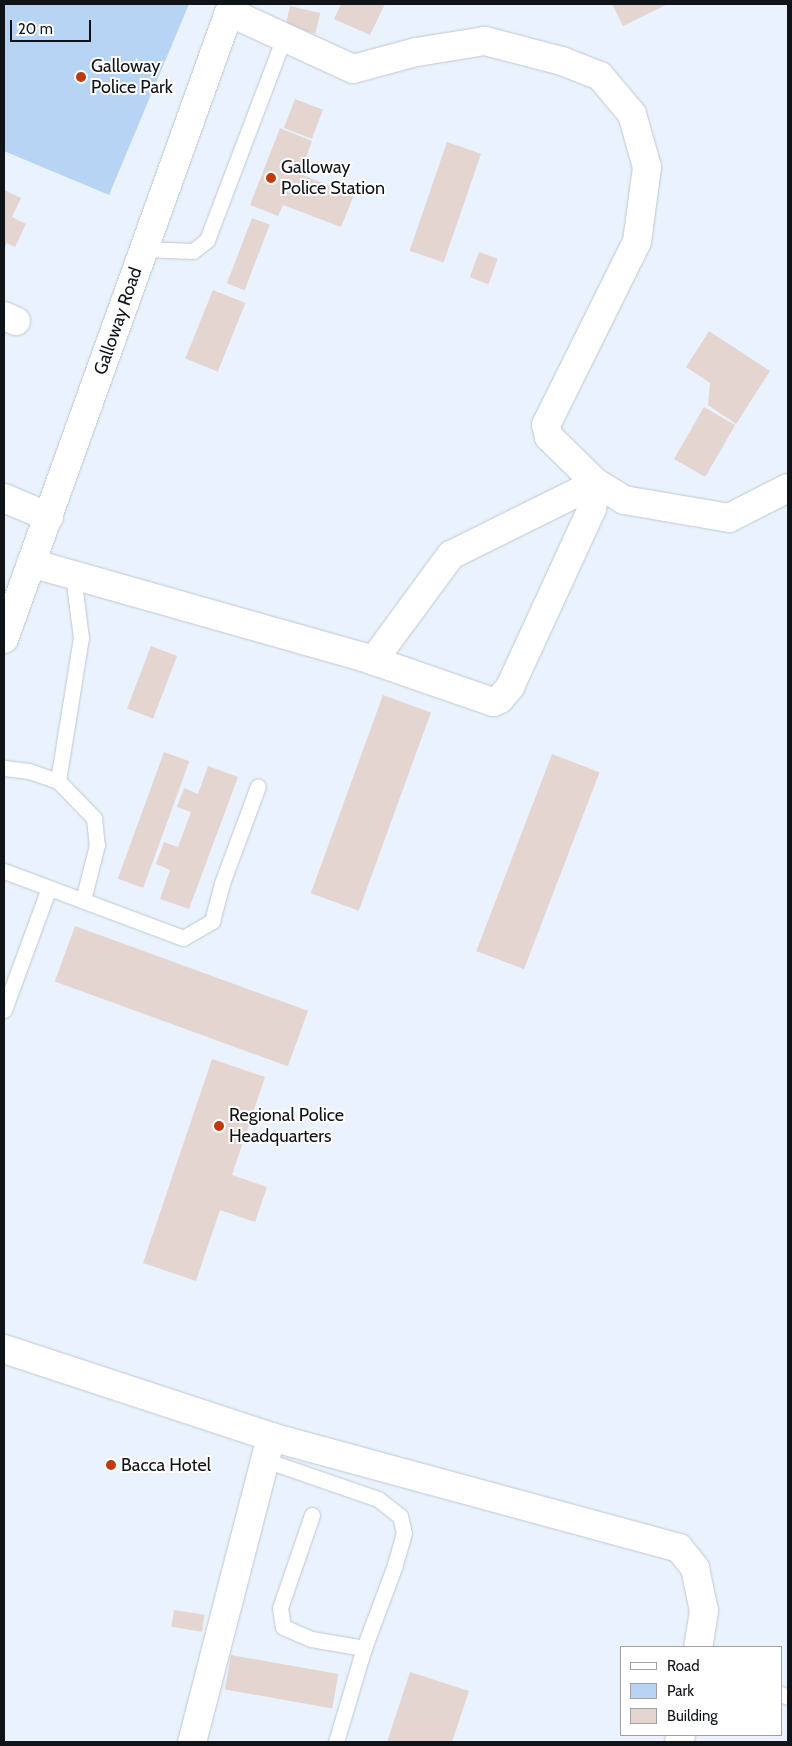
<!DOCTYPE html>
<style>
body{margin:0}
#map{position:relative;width:792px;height:1746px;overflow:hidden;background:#eaf3fd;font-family:Cabin,sans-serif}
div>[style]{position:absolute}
.green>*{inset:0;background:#b7d4f5}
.building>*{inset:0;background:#e4d5d1;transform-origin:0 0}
.roads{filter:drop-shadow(0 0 1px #bfc7d1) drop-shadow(0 0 1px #bfc7d1)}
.service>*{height:15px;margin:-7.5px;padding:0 7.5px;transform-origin:7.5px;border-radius:7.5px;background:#fff}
.minor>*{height:28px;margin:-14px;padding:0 14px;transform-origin:14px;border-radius:14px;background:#fff}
.dots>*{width:14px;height:14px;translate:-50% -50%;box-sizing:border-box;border:2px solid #fff;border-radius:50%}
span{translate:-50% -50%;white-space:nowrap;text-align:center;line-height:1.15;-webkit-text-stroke:4px #fff;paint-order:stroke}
.poi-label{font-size:18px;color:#101317}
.left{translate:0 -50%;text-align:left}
.street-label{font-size:18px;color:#101317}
.frame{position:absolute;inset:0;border:5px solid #101317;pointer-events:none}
.legend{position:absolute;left:620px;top:1646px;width:162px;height:90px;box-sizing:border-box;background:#fff;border:1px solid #9fa1a2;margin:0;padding:6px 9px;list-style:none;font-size:15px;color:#101317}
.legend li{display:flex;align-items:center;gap:10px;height:25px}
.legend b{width:25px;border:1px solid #9fa1a2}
.scale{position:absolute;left:10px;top:20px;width:81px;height:22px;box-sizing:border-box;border:2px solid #101317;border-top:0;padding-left:6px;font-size:15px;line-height:18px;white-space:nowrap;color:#101317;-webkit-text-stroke:4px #fff;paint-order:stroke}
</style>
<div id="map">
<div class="green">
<i style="clip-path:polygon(4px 4px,189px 4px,109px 195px,4px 151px)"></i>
</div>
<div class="building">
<i style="clip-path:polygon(341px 4px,385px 4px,370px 35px,334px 19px)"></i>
<i style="clip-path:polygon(612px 4px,668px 4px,623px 26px)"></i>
<i style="left:290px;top:6px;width:31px;height:21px;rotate:13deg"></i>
<i style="left:295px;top:99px;width:30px;height:31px;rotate:21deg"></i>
<i style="clip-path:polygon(280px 128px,312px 141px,300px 174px,354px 195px,341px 227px,283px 205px,278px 216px,250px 205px)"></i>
<i style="left:447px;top:142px;width:36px;height:115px;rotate:19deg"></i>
<i style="clip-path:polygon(4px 190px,21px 198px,12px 217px,26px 224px,15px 247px,7px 243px,4px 249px)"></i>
<i style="left:252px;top:218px;width:19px;height:70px;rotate:21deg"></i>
<i style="left:479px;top:252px;width:20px;height:27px;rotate:20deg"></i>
<i style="left:213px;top:290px;width:35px;height:74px;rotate:22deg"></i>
<i style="clip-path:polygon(709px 331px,770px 371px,736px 424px,708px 405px,710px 383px,686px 367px)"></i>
<i style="left:704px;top:407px;width:36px;height:60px;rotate:30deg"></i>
<i style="left:151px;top:646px;width:28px;height:67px;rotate:21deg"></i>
<i style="left:383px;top:695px;width:51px;height:211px;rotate:20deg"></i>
<i style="left:164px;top:752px;width:27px;height:135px;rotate:20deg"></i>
<i style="left:552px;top:754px;width:51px;height:211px;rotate:21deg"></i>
<i style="clip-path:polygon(208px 766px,238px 777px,189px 909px,160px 899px,170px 870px,156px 864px,164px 842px,178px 847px,191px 812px,177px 807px,184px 788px,198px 794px)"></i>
<i style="left:75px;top:926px;width:248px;height:59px;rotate:20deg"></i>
<i style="clip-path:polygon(212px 1059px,265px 1077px,232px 1175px,267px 1187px,255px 1222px,220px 1210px,196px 1281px,143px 1263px)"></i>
<i style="left:174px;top:1610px;width:31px;height:17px;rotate:9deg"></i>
<i style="left:231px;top:1655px;width:109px;height:35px;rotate:10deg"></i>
<i style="clip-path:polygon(410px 1672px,469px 1691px,452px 1742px,387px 1742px)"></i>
</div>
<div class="roads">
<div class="service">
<i style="left:143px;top:249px;width:50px;rotate:2.3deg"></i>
<i style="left:193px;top:251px;width:18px;rotate:-38deg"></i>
<i style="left:207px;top:240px;width:217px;rotate:-69.2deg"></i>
<i style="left:4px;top:768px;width:25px;rotate:7deg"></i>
<i style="left:29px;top:771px;width:31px;rotate:19deg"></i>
<i style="left:58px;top:781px;width:145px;rotate:-80.9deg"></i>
<i style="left:81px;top:638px;width:64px;rotate:-97.2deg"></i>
<i style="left:58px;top:781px;width:52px;rotate:45.8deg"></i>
<i style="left:94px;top:818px;width:27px;rotate:84deg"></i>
<i style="left:97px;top:845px;width:57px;rotate:104.3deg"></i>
<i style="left:4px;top:871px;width:191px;rotate:20.5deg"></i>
<i style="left:183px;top:938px;width:34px;rotate:-30deg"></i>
<i style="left:212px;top:921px;width:39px;rotate:-75deg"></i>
<i style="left:222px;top:883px;width:103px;rotate:-69.6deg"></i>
<i style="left:4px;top:1010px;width:130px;rotate:-69.8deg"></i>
<i style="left:265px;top:1460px;width:120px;rotate:19deg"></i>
<i style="left:378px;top:1499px;width:28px;rotate:38deg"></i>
<i style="left:400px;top:1516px;width:17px;rotate:77deg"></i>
<i style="left:404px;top:1533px;width:33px;rotate:106deg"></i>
<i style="left:395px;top:1565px;width:89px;rotate:110.5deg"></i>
<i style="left:364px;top:1648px;width:98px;rotate:106.6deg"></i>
<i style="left:312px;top:1515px;width:98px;rotate:109deg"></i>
<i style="left:280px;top:1608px;width:19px;rotate:81deg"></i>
<i style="left:283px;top:1627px;width:30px;rotate:23deg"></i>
<i style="left:311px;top:1639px;width:54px;rotate:9.6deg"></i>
<i style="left:781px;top:1694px;width:8px;rotate:23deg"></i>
</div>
<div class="minor">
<i style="left:4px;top:316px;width:13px;rotate:23deg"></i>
<i style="left:4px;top:498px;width:49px;rotate:22.9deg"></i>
<i style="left:31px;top:563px;width:342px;rotate:15.8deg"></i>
<i style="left:360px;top:656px;width:141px;rotate:19.1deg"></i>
<i style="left:493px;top:702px;width:8px;rotate:-23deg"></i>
<i style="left:500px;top:699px;width:16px;rotate:-50deg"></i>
<i style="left:510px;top:687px;width:196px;rotate:-65.3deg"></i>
<i style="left:592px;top:509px;width:26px;rotate:-81deg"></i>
<i style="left:596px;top:483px;width:66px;rotate:-135.6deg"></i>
<i style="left:549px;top:437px;width:12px;rotate:-104deg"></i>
<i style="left:546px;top:425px;width:204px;rotate:-63.6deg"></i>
<i style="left:637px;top:242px;width:76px;rotate:-82.4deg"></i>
<i style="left:647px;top:167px;width:55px;rotate:-105.8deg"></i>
<i style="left:632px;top:114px;width:50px;rotate:-130.1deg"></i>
<i style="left:600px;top:76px;width:41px;rotate:-158.5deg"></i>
<i style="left:562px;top:61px;width:80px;rotate:-165.4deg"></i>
<i style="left:485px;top:41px;width:70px;rotate:170.9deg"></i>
<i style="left:416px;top:52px;width:65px;rotate:164.9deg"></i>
<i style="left:353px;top:69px;width:136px;rotate:-155.3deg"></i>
<i style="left:4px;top:639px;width:675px;rotate:-70.25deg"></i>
<i style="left:373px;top:661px;width:132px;rotate:-53.7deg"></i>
<i style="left:451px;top:555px;width:162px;rotate:-26.4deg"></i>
<i style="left:596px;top:483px;width:33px;rotate:31deg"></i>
<i style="left:624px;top:500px;width:107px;rotate:9.7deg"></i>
<i style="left:729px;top:518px;width:66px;rotate:-27deg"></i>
<i style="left:4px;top:1349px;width:281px;rotate:18.2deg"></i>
<i style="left:271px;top:1437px;width:315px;rotate:104.5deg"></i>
<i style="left:271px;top:1437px;width:423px;rotate:15.2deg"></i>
<i style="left:679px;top:1548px;width:26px;rotate:51deg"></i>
<i style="left:695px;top:1568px;width:44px;rotate:78.2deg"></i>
<i style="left:704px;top:1611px;width:36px;rotate:99deg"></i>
<i style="left:679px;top:1742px;width:7px;rotate:-74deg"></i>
</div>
</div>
<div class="dots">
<i style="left:81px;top:77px;background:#c23a0c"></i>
<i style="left:271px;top:178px;background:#c23a0c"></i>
<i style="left:219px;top:1126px;background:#c23a0c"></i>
<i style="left:111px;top:1465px;background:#c23a0c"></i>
</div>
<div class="poi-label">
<span class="left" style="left:91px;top:77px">Galloway<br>Police Park</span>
<span class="left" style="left:281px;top:178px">Galloway<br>Police Station</span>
<span class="left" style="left:229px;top:1126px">Regional Police<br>Headquarters</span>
<span class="left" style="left:121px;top:1465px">Bacca Hotel</span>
</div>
<div class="street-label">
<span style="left:118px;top:321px;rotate:-71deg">Galloway Road</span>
</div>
<div class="frame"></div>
<ul class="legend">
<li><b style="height:6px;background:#fff"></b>Road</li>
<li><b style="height:14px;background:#b7d4f5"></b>Park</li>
<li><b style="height:14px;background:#e4d5d1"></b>Building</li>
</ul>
<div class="scale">20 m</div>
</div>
